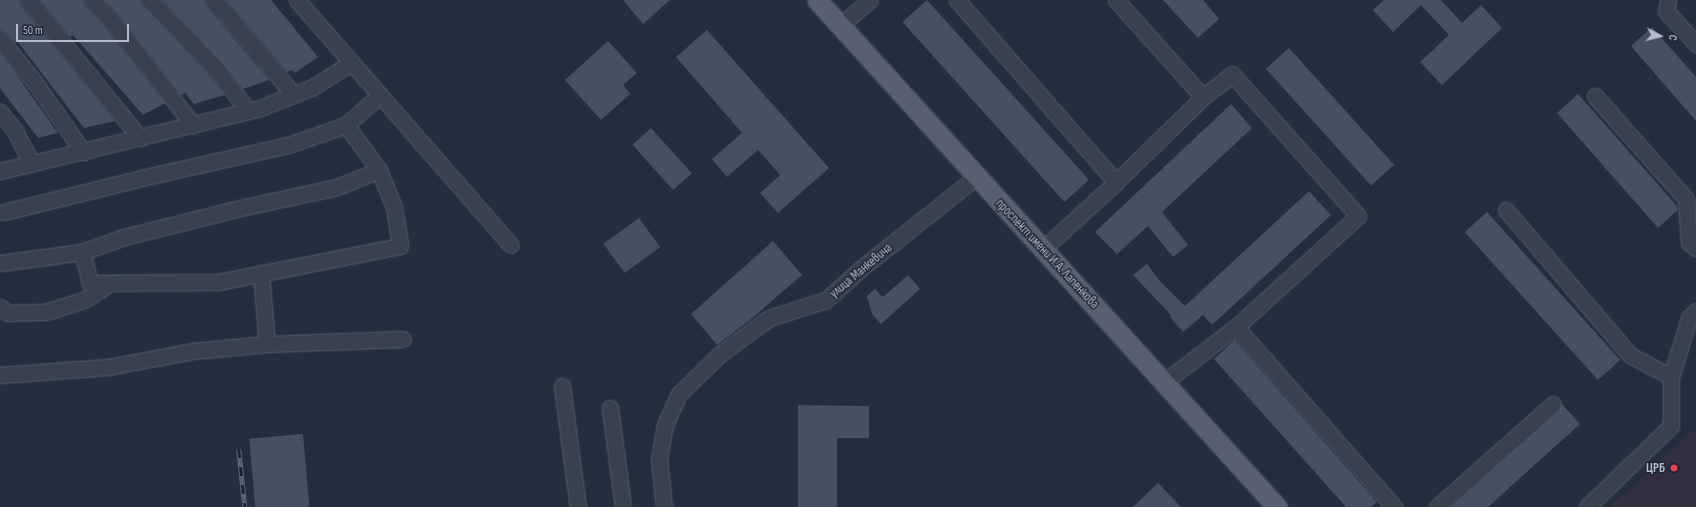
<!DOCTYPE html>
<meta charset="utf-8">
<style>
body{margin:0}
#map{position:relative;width:1696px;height:507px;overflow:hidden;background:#242f3e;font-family:"Sofia Sans Condensed",sans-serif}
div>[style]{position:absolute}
.medical>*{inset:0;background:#32303f}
.building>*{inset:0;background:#455162;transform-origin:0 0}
.roads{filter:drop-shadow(0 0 1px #565f6c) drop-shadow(0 0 1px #565f6c)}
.minor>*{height:15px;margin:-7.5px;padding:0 7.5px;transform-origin:7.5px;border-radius:7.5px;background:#38414e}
.major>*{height:19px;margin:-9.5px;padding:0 9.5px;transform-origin:9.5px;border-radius:9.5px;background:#56606e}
.rail>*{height:4.5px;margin-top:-2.25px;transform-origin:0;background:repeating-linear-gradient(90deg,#1d2633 0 9px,#5a6575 0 18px);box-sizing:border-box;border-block:1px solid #5a6575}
.dots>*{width:11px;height:11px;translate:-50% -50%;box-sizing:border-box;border:2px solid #1d2633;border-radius:50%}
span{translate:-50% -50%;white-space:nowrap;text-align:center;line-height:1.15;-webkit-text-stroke:3px #1d2633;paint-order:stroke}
.street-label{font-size:13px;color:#b4bcc9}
.poi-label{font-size:13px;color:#b4bcc9;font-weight:700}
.right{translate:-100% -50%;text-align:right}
.north{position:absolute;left:1640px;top:16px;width:40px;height:40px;-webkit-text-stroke:3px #1d2633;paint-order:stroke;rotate:97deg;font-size:11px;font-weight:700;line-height:16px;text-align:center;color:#b4bcc9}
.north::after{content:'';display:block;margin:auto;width:14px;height:18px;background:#b4bcc9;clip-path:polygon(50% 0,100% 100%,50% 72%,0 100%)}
.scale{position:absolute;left:16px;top:24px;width:113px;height:18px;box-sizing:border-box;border:2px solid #b4bcc9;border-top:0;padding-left:5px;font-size:12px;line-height:14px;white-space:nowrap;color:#b4bcc9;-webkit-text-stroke:3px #1d2633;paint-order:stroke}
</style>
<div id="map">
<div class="medical">
<i style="clip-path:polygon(1696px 428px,1696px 507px,1610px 507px)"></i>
</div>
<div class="building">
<i style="clip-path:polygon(0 0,19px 0,21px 6px,115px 121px,84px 128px,17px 41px,15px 43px,7px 33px,0 30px)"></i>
<i style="clip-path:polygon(40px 0,83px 0,85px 6px,103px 25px,165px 103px,143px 115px,73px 35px,70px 37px)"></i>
<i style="clip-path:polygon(104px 0,140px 0,143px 6px,208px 73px,225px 95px,194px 104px,185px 93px,181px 95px,117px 13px)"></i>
<i style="clip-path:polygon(162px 0,205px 0,207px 6px,269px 80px,243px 89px,221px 61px)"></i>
<i style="clip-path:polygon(226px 0,271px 0,318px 57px,295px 73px,292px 70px,287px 72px)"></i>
<i style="clip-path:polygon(623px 0,670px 0,643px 24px)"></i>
<i style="left:927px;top:0;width:242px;height:33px;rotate:48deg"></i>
<i style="clip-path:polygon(1163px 0,1203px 0,1219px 19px,1198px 38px)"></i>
<i style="clip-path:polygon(1384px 0,1441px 0,1462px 23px,1481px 5px,1502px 28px,1442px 85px,1420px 62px,1449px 35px,1421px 5px,1393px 32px,1373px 10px)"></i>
<i style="clip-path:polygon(1652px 27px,1696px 77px,1696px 121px,1631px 46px)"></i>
<i style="clip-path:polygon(707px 30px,829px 168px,778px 213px,760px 193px,780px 175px,758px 150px,727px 177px,712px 159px,742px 133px,676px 57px)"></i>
<i style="clip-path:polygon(608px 41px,637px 73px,623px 85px,630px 94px,601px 120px,565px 80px)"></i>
<i style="left:1289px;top:48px;width:157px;height:31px;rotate:48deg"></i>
<i style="clip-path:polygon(0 53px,12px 68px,58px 133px,38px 138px,0 88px)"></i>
<i style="clip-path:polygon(1578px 94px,1677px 206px,1678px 210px,1658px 228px,1557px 113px)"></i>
<i style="clip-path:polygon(1231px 104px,1252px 128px,1162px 212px,1188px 245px,1173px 257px,1148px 226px,1117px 254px,1095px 232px)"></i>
<i style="left:651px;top:128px;width:61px;height:25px;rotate:48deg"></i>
<i style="clip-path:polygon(1309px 191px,1331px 215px,1212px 325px,1203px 315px,1183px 332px,1170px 317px,1171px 315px,1133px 275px,1147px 264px,1160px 281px,1185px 306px)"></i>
<i style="left:1487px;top:212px;width:199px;height:30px;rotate:48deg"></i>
<i style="left:639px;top:218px;width:36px;height:44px;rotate:54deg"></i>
<i style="clip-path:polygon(773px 241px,802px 275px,750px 320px,717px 345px,691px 314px)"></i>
<i style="clip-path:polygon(908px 275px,920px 289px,881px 324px,872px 314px,867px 296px,875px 289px,883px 297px)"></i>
<i style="clip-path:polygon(1235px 340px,1377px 502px,1371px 507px,1346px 507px,1214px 359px)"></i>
<i style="clip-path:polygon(1562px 404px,1580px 424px,1488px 507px,1451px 507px,1559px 411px)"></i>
<i style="clip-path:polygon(798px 405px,869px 406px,869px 438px,837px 438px,837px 507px,798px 507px)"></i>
<i style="left:303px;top:434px;width:73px;height:54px;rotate:85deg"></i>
<i style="clip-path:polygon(1158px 483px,1181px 507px,1133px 507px)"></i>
</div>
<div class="roads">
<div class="minor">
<i style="left:28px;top:0;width:178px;rotate:50.9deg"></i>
<i style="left:92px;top:0;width:26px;rotate:47deg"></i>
<i style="left:110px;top:19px;width:135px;rotate:51.9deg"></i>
<i style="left:149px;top:0;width:94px;rotate:45.4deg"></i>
<i style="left:215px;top:67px;width:55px;rotate:53.1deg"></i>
<i style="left:214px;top:0;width:124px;rotate:49.9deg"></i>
<i style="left:297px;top:0;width:325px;rotate:48.9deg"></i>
<i style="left:957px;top:0;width:242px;rotate:48.9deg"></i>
<i style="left:1116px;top:0;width:130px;rotate:48.1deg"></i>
<i style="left:1668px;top:0;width:11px;rotate:100deg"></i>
<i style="left:1666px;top:11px;width:45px;rotate:47.7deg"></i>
<i style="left:841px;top:25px;width:38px;rotate:-41deg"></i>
<i style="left:0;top:39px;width:58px;rotate:51.3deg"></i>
<i style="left:36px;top:84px;width:83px;rotate:55.3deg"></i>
<i style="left:1595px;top:96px;width:137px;rotate:48.5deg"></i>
<i style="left:1686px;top:199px;width:44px;rotate:86.1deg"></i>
<i style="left:1689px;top:243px;width:9px;rotate:36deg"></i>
<i style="left:0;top:112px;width:22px;rotate:51deg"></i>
<i style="left:14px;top:129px;width:39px;rotate:63deg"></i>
<i style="left:346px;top:125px;width:56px;rotate:53.7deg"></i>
<i style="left:379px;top:170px;width:40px;rotate:68deg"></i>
<i style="left:394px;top:207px;width:39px;rotate:81deg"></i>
<i style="left:400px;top:246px;width:186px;rotate:168.8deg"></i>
<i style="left:218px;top:282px;width:128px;rotate:179.6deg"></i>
<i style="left:90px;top:283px;width:32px;rotate:-104deg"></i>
<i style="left:82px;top:252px;width:45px;rotate:-19.7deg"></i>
<i style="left:124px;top:237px;width:120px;rotate:-14deg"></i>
<i style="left:240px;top:208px;width:99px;rotate:-12.2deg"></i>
<i style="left:337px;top:187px;width:45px;rotate:-22deg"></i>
<i style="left:0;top:171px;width:268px;rotate:-13.6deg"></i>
<i style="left:260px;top:108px;width:57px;rotate:-21.6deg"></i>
<i style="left:313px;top:87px;width:45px;rotate:-32.3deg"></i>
<i style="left:1506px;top:210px;width:191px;rotate:49.5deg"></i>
<i style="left:1630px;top:355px;width:47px;rotate:28.2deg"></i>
<i style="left:4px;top:212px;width:160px;rotate:-13.8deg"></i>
<i style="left:159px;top:174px;width:132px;rotate:-12.7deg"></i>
<i style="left:288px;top:145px;width:61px;rotate:-19deg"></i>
<i style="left:346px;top:125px;width:45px;rotate:-41.4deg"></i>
<i style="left:1043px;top:249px;width:99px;rotate:-42.5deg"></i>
<i style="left:1116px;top:182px;width:122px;rotate:-44.3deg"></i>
<i style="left:1203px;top:97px;width:37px;rotate:-38deg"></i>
<i style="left:1232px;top:74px;width:190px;rotate:48.4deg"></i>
<i style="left:1358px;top:216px;width:165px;rotate:137.7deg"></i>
<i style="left:1236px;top:327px;width:91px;rotate:142.6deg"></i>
<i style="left:0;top:263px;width:83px;rotate:-7.6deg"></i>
<i style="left:0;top:307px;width:10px;rotate:37deg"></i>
<i style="left:8px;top:313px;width:38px;rotate:-2deg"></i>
<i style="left:46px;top:312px;width:42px;rotate:-18deg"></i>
<i style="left:86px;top:299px;width:29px;rotate:-34deg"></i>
<i style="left:1236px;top:327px;width:240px;rotate:48.7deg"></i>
<i style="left:267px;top:344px;width:136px;rotate:-2.1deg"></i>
<i style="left:0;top:375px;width:108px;rotate:-4.2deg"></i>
<i style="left:108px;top:367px;width:86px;rotate:-10.7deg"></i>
<i style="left:193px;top:351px;width:74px;rotate:-5.4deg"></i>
<i style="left:267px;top:344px;width:71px;rotate:-94.8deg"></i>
<i style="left:562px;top:386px;width:122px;rotate:82.5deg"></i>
<i style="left:610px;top:408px;width:100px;rotate:82.5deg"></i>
<i style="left:664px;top:507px;width:48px;rotate:-95.9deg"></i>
<i style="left:659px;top:459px;width:35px;rotate:-80deg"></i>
<i style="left:665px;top:425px;width:34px;rotate:-66deg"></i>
<i style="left:679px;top:394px;width:57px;rotate:-44.3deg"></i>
<i style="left:720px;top:354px;width:61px;rotate:-36.3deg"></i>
<i style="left:769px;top:318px;width:60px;rotate:-17.5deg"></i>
<i style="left:826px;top:300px;width:45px;rotate:-42.3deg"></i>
<i style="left:859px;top:270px;width:149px;rotate:-38.5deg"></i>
<i style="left:1437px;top:507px;width:155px;rotate:-41.6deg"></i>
<i style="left:1587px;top:507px;width:117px;rotate:-44deg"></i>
<i style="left:1671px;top:426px;width:49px;rotate:-90deg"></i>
<i style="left:1671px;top:377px;width:62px;rotate:-73deg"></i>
<i style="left:1689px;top:318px;width:10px;rotate:-45deg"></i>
</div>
<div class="major">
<i style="left:817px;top:0;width:685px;rotate:47.78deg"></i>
</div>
</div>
<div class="rail">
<i style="left:239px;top:449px;width:58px;rotate:84.1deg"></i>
</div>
<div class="dots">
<i style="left:1674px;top:468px;background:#e0444e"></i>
</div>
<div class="street-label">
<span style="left:1047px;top:254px;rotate:47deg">проспект имени И.А. Лапенкова</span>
<span style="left:861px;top:271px;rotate:-40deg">улица Манкевича</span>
</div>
<div class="poi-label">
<span class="right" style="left:1665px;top:468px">ЦРБ</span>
</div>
<div class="north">С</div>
<div class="scale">50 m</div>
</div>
